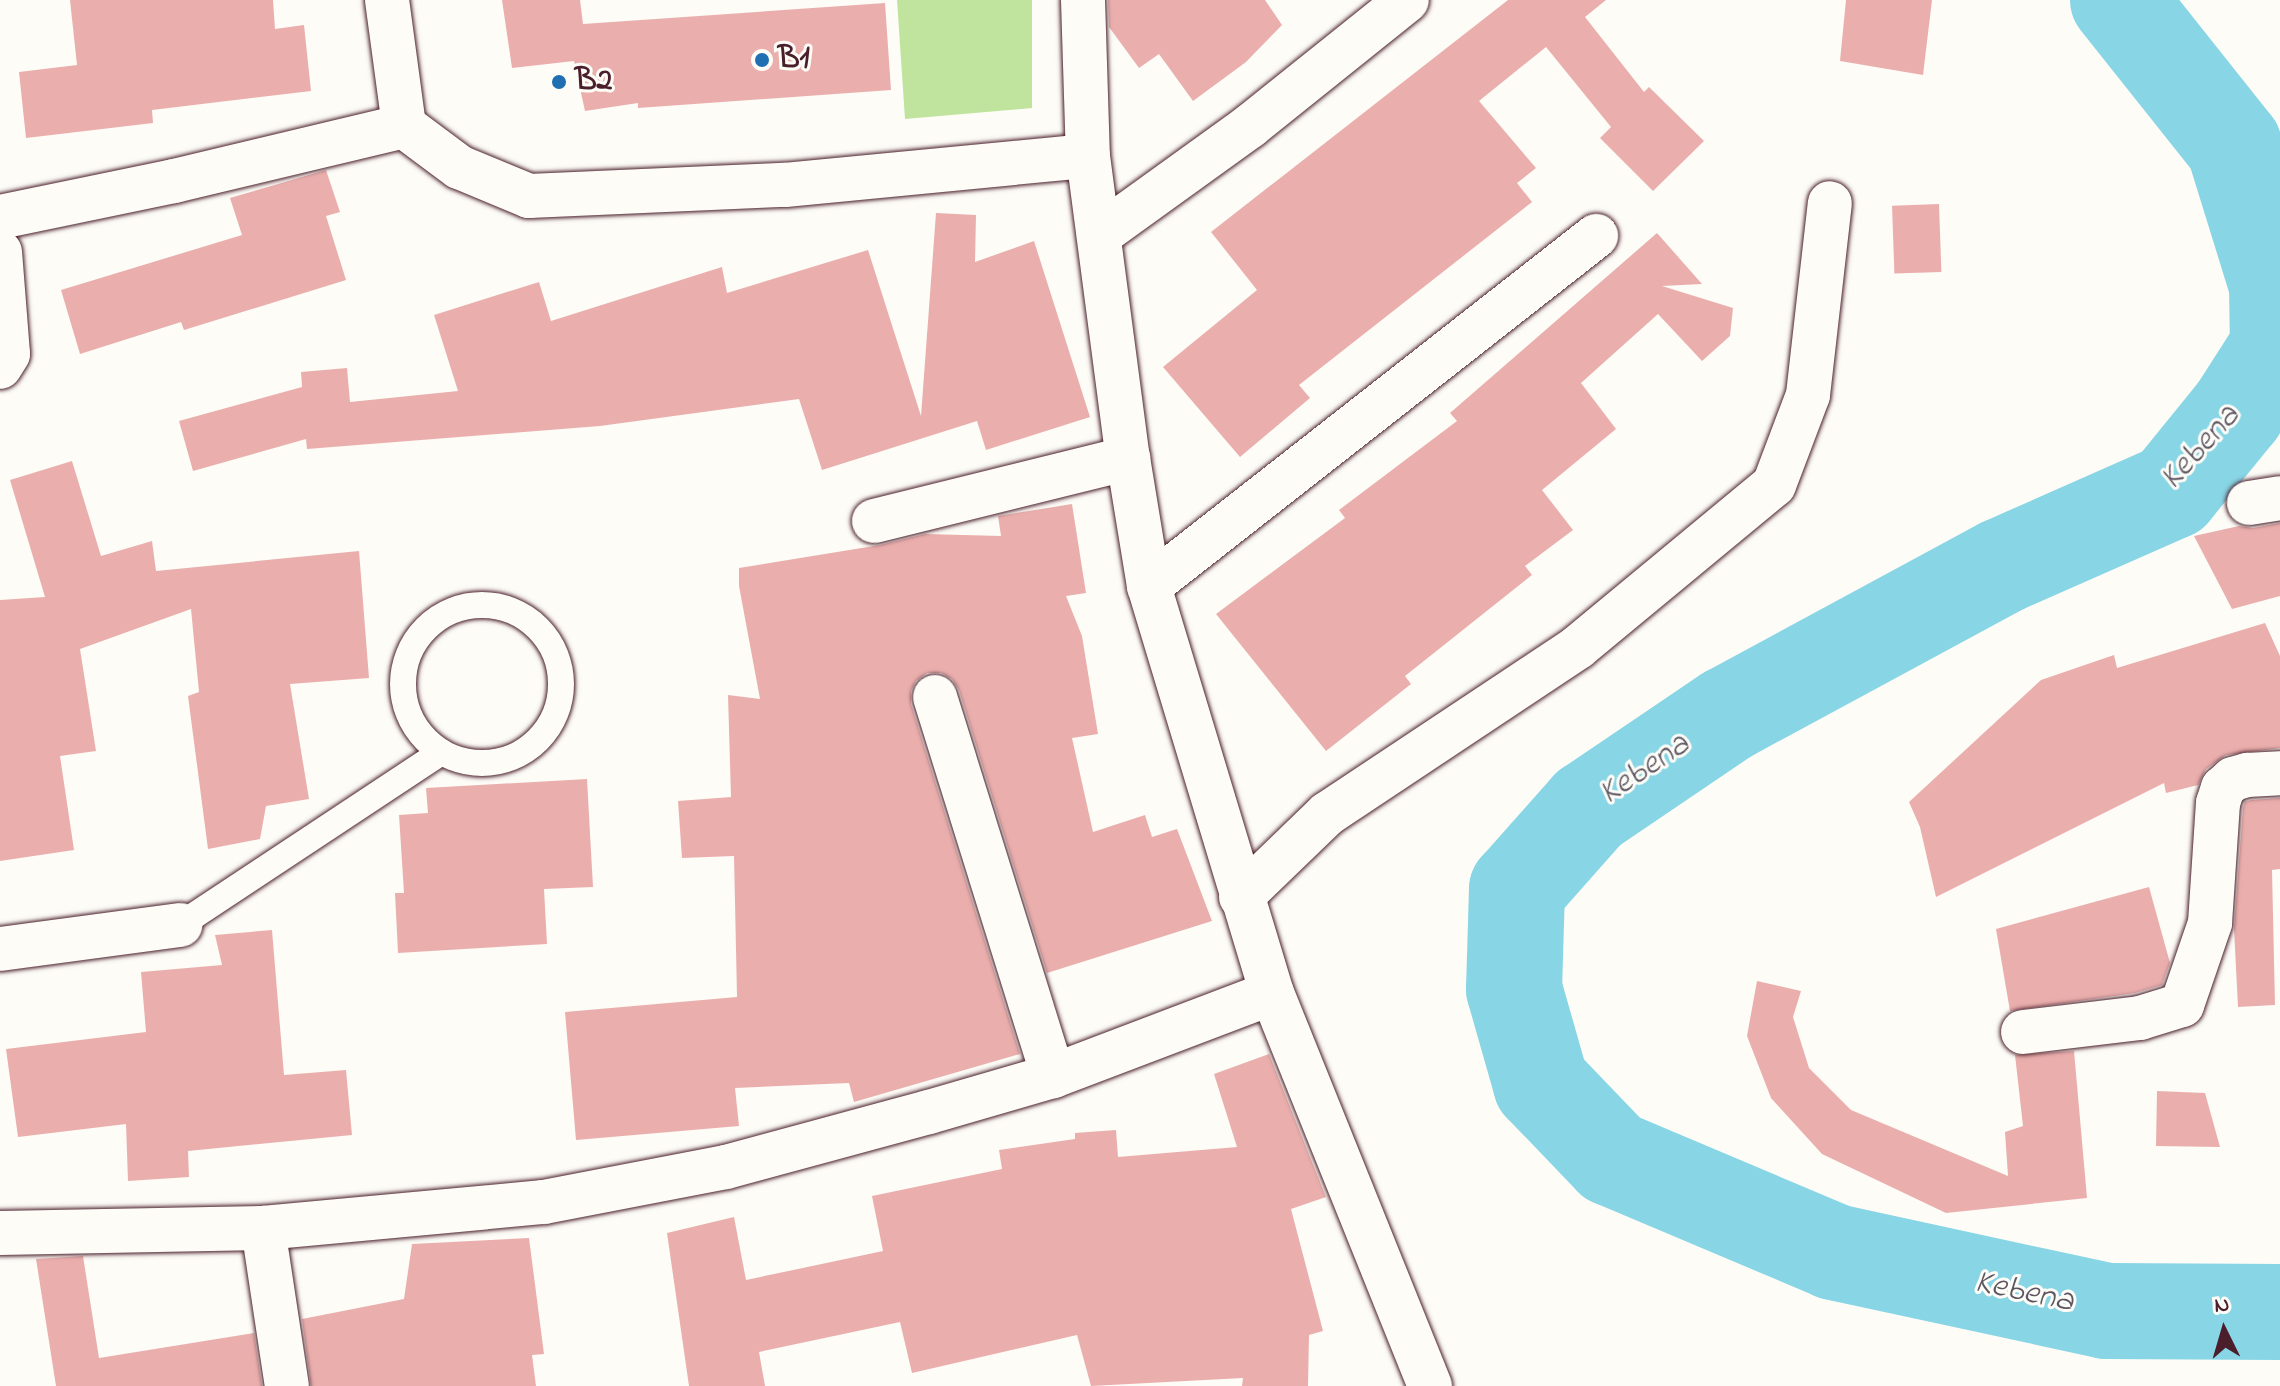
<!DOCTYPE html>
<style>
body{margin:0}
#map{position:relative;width:2280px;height:1386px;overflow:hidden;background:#fdfcf7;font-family:"Indie Flower",sans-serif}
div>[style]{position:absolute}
.green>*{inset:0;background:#c0e49e}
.river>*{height:96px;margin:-48px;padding:0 48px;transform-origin:48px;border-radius:48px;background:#87d5e5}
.building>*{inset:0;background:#eaafad;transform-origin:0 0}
.roads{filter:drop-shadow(0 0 2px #4a1f2b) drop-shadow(0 0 2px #4a1f2b)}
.service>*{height:26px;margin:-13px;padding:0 13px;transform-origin:13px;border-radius:13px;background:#fdfcf7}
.service>.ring{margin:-13px;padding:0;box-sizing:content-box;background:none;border:26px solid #fdfcf7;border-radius:50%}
.minor>*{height:44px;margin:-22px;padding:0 22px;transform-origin:22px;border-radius:22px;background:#fdfcf7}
.dots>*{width:22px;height:22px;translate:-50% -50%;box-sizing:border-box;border:4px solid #fdfcf7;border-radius:50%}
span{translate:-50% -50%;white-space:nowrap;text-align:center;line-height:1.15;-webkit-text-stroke:6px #fdfcf7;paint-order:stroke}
.poi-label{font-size:32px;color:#4a1f2b;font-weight:700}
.left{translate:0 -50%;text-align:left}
.water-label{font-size:34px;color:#5c5663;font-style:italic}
.north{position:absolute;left:2184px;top:1290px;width:80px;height:80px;-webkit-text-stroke:6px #fdfcf7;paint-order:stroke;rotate:355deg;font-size:22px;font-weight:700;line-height:32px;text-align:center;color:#4a1f2b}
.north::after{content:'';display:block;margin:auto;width:28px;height:36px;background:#4a1f2b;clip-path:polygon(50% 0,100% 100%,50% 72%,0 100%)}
</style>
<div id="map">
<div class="green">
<i style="clip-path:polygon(897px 0,1032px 0,1032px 108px,905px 119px)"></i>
</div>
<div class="river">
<i style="left:2118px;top:0;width:186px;rotate:51.5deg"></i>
<i style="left:2234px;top:146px;width:145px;rotate:72.8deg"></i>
<i style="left:2277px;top:285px;width:62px;rotate:89.1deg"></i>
<i style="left:2278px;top:347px;width:76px;rotate:122.6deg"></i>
<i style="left:2237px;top:411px;width:103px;rotate:129.1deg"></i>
<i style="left:2172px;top:491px;width:186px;rotate:156.2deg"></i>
<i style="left:2002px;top:566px;width:311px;rotate:151.6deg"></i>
<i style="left:1728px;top:714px;width:168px;rotate:145.9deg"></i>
<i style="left:1589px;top:808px;width:108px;rotate:131.6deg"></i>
<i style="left:1517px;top:889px;width:100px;rotate:91.7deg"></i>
<i style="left:1514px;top:989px;width:99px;rotate:74.1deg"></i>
<i style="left:1541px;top:1084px;width:103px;rotate:46.2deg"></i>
<i style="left:1612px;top:1158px;width:241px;rotate:22.9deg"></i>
<i style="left:1834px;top:1252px;width:278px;rotate:12.2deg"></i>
<i style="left:2106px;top:1311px;width:174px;rotate:0.3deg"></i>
</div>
<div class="building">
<i style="clip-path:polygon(70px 0,273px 0,275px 29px,304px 25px,311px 91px,152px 110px,153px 123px,26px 138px,19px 72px,77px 65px)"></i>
<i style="clip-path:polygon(502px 0,580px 0,583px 24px,885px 3px,891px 90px,638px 108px,638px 103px,585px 111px,574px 61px,512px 68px)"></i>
<i style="clip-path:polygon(1108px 0,1265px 0,1282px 25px,1246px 62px,1193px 101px,1159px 54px,1139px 68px,1109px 27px)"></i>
<i style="clip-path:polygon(1508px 0,1606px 0,1585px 17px,1644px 92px,1649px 87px,1704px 141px,1653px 191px,1600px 138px,1611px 127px,1546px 47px,1479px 101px,1536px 168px,1517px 183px,1532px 202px,1299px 385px,1310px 398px,1240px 457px,1163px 367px,1257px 290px,1211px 232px)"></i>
<i style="clip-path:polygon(1846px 0,1932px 0,1923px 75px,1840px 61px)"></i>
<i style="clip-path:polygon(326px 170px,340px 212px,326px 216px,346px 280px,184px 330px,181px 322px,80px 354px,61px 290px,242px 235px,230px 198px)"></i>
<i style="left:1939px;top:204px;width:68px;height:47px;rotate:88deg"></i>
<i style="clip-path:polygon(936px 213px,976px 215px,975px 262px,1034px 241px,1090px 417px,986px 450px,977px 421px,822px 470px,799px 399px,600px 426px,307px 449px,306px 439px,193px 471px,179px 421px,302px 387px,301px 372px,347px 368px,350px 402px,458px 391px,434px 315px,539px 282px,551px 321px,722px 267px,727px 293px,868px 250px,921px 416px)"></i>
<i style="clip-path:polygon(1657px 233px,1702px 284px,1662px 286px,1733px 308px,1730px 336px,1702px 361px,1658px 314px,1581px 383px,1616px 429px,1542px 490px,1573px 530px,1525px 566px,1532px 575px,1405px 676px,1411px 684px,1326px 751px,1216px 614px,1345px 518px,1339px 510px,1457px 421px,1450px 413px)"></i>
<i style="clip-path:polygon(72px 461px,101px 556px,152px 541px,156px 571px,359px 551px,369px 678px,290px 684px,309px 799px,266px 806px,260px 839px,208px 849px,188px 696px,199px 692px,191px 609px,80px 649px,96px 751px,60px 756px,74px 850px,0 861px,0 600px,45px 597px,10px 480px)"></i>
<i style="clip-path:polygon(1072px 504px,1086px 593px,1066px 596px,1082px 636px,1098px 734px,1072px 738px,1093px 832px,1145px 815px,1152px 837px,1177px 829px,1212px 921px,1047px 973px,959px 690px,952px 679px,941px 673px,927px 673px,916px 681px,911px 691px,911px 704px,1020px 1054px,854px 1102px,849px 1083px,735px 1088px,739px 1126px,576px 1140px,565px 1012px,737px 997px,734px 856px,682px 858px,678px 801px,731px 797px,728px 695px,760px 699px,739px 586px,739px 568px,880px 545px,925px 534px,1001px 536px,998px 516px)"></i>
<i style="clip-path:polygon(2280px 523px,2280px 596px,2232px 609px,2194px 536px,2239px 526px,2253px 528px)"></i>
<i style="clip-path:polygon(2265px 623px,2280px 656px,2280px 748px,2226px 755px,2206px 769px,2198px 785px,2166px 793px,2164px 783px,1936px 897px,1920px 827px,1909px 802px,2041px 680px,2114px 655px,2117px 668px)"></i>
<i style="clip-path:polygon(587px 779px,593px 887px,544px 889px,547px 944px,398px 953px,395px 893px,404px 893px,399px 815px,428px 813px,426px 788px)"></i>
<i style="clip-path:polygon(2280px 798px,2280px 869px,2272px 870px,2275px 1005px,2238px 1007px,2234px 929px,2243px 808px,2245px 802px,2251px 800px)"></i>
<i style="clip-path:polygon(2149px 887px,2170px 963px,2162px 985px,2135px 993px,2010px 1011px,1996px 929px)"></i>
<i style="clip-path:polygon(272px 930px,284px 1075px,346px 1070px,352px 1135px,188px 1151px,189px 1177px,128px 1181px,126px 1124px,18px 1137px,6px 1049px,146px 1032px,141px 972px,222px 965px,215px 935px)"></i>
<i style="clip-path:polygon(1757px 981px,1801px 991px,1793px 1017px,1809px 1068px,1851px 1110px,2008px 1176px,2005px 1132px,2023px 1126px,2015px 1055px,2074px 1051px,2087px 1198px,1946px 1213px,1822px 1154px,1771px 1098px,1747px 1036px)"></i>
<i style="clip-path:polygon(1269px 1054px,1326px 1197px,1291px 1209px,1323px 1331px,1309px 1335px,1308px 1386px,1242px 1386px,1243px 1378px,1091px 1386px,1077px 1335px,912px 1373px,900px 1322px,759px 1352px,765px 1386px,689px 1386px,667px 1233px,734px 1217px,746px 1280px,883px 1251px,872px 1196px,1002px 1169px,999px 1150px,1075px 1139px,1075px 1133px,1116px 1130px,1118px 1157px,1237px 1147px,1214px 1074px)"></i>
<i style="clip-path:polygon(2157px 1091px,2205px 1093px,2220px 1147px,2156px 1146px)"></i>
<i style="clip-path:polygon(529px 1238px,544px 1354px,532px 1355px,536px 1386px,311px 1386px,302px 1319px,404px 1299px,412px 1244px)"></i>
<i style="clip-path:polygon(83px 1256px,99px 1358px,254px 1333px,262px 1386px,56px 1386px,36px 1259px)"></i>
</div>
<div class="roads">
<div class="service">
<i class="ring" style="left:403px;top:605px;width:132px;height:132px"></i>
<i style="left:180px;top:925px;width:313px;rotate:-33.5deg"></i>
</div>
<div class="minor">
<i style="left:387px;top:0;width:127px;rotate:82.3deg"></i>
<i style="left:404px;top:126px;width:69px;rotate:36.7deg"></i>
<i style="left:459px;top:167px;width:76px;rotate:22.5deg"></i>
<i style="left:529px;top:196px;width:256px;rotate:-2.5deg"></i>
<i style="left:785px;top:185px;width:304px;rotate:-5.5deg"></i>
<i style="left:1088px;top:156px;width:305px;rotate:82.5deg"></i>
<i style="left:1128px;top:458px;width:130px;rotate:80.7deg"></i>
<i style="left:1149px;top:586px;width:425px;rotate:73.2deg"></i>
<i style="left:1272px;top:993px;width:424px;rotate:68.1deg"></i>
<i style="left:1083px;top:0;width:156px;rotate:88.2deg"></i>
<i style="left:0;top:217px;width:178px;rotate:-11.7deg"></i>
<i style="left:174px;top:181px;width:236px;rotate:-13.4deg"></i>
<i style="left:1099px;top:235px;width:186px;rotate:-35.8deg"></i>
<i style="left:1250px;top:126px;width:201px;rotate:-38.7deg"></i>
<i style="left:0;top:252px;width:102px;rotate:85.5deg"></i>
<i style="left:8px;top:354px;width:15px;rotate:122deg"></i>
<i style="left:2249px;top:503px;width:31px;rotate:-9deg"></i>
<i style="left:874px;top:521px;width:262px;rotate:-13.9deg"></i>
<i style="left:1149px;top:586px;width:568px;rotate:-38.06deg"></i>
<i style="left:935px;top:697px;width:397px;rotate:72.7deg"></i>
<i style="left:1241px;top:897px;width:120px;rotate:-44deg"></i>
<i style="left:1327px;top:814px;width:301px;rotate:-33.6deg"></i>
<i style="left:1578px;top:647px;width:254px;rotate:-39.6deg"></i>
<i style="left:1774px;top:485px;width:96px;rotate:-69.3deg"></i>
<i style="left:1808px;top:395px;width:193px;rotate:-83.5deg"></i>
<i style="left:0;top:949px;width:182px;rotate:-7.6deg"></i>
<i style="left:2023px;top:1032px;width:118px;rotate:-6.8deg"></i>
<i style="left:2140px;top:1018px;width:44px;rotate:-17.2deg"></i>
<i style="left:2182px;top:1005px;width:87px;rotate:-71.1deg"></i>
<i style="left:2210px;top:923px;width:120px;rotate:-86.2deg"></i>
<i style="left:2218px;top:803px;width:16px;rotate:-72deg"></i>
<i style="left:2223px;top:788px;width:13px;rotate:-42deg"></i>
<i style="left:2233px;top:779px;width:15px;rotate:-16deg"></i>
<i style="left:2247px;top:775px;width:33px;rotate:-3deg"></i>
<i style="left:263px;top:1228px;width:160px;rotate:81.4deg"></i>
<i style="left:0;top:1233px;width:263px;rotate:-1.1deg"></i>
<i style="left:263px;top:1228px;width:282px;rotate:-5.3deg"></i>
<i style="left:544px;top:1202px;width:185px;rotate:-10.9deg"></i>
<i style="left:726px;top:1167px;width:210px;rotate:-15.2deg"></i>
<i style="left:929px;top:1112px;width:129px;rotate:-16.2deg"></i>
<i style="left:1053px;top:1076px;width:234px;rotate:-20.8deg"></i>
</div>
</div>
<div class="dots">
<i style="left:762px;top:60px;background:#1f6fb2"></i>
<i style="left:559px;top:82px;background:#1f6fb2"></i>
</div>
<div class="poi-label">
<span class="left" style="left:778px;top:60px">B1</span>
<span class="left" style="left:575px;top:82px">B2</span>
</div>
<div class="water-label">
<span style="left:2201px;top:448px;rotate:-48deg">Kebena</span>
<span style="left:1645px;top:770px;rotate:-34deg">Kebena</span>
<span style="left:2024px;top:1293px;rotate:12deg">Kebena</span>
</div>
<div class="north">N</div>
</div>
